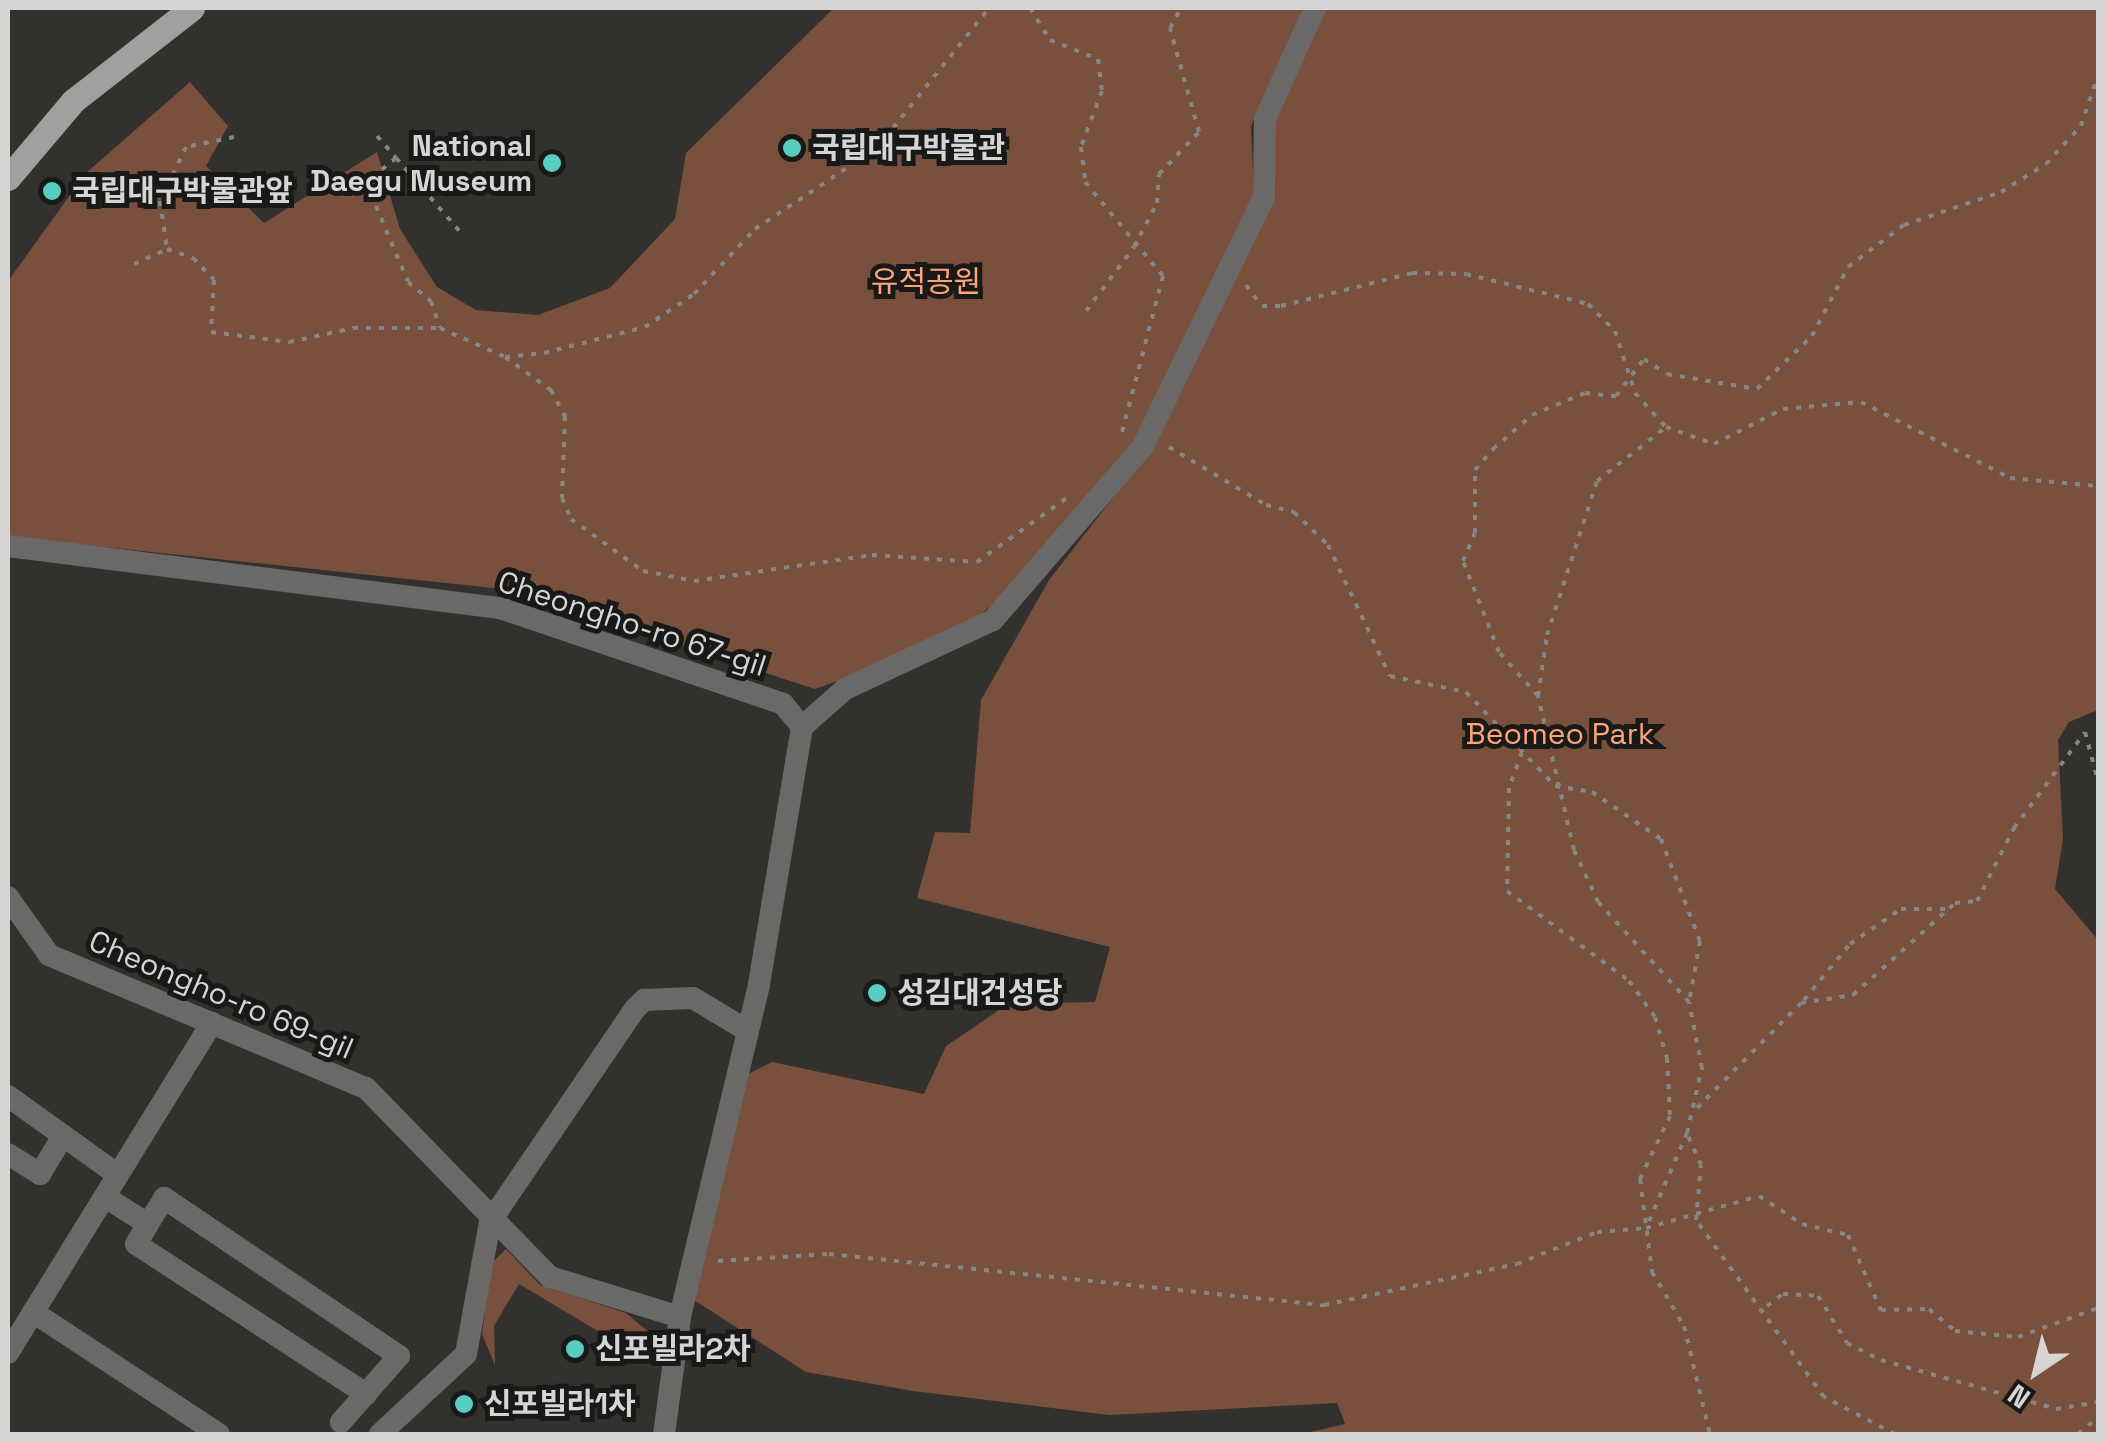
<!DOCTYPE html>
<meta charset="utf-8">
<style>
body{margin:0}
#map{position:relative;width:2106px;height:1442px;overflow:hidden;background:#32312e;font-family:"Space Grotesk","Noto Sans KR",sans-serif}
div>[style]{position:absolute}
.green>*{inset:0;background:#78503d}
.path>*{height:4px;margin-top:-2px;transform-origin:0;background:repeating-linear-gradient(90deg,#878684 0 5px,transparent 0 13px)}
.minor>*{height:22px;margin:-11px;padding:0 11px;transform-origin:11px;border-radius:11px;background:#6a6968}
.major>*{height:25px;margin:-12.5px;padding:0 12.5px;transform-origin:12.5px;border-radius:12.5px;background:#a2a09e}
.dots>*{width:28px;height:28px;translate:-50% -50%;box-sizing:border-box;border:5px solid #191918;border-radius:50%}
span{translate:-50% -50%;white-space:nowrap;text-align:center;line-height:1.15;-webkit-text-stroke:10px #191918;paint-order:stroke}
.poi-label{font-size:30px;color:#d6d5d4;font-weight:700}
.right{translate:-100% -50%;text-align:right}
.left{translate:0 -50%;text-align:left}
.park-label{font-size:30px;color:#fda578}
.street-label{font-size:30px;color:#d6d5d4}
.frame{position:absolute;inset:0;border:10px solid #d6d5d4;pointer-events:none}
.north{position:absolute;left:1986px;top:1322px;width:100px;height:100px;-webkit-text-stroke:8px #191918;paint-order:stroke;rotate:215deg;font-size:28px;font-weight:700;line-height:40px;text-align:center;color:#d6d5d4}
.north::after{content:'';display:block;margin:auto;width:35px;height:45px;background:#d6d5d4;clip-path:polygon(50% 0,100% 100%,50% 72%,0 100%)}
</style>
<div id="map">
<div class="green">
<i style="clip-path:polygon(834px 8px,1306px 8px,1251px 126px,1254px 195px,1135px 444px,1037px 566px,951px 640px,815px 689px,513px 590px,8px 537px,8px 281px,86px 173px,190px 82px,228px 126px,206px 166px,264px 223px,377px 152px,400px 229px,437px 287px,476px 310px,538px 315px,610px 288px,675px 219px,686px 153px)"></i>
<i style="clip-path:polygon(1325px 8px,2098px 8px,2098px 710px,2069px 722px,2058px 740px,2063px 839px,2055px 889px,2098px 940px,2098px 1434px,1302px 1434px,1345px 1424px,1337px 1403px,1109px 1415px,913px 1391px,806px 1372px,694px 1300px,748px 1074px,772px 1062px,924px 1094px,946px 1046px,1008px 1004px,1095px 1002px,1110px 947px,917px 898px,935px 832px,970px 833px,981px 700px,1049px 580px,1151px 449px,1270px 199px,1267px 133px)"></i>
<i style="clip-path:polygon(506px 1249px,540px 1285px,626px 1313px,657px 1339px,653px 1364px,519px 1284px,494px 1326px,495px 1365px,482px 1334px,491px 1264px)"></i>
</div>
<div class="path">
<i style="left:1030px;top:8px;width:38px;rotate:58deg"></i>
<i style="left:1050px;top:40px;width:52px;rotate:21.6deg"></i>
<i style="left:1098px;top:59px;width:32px;rotate:83deg"></i>
<i style="left:1102px;top:91px;width:60px;rotate:110.6deg"></i>
<i style="left:1081px;top:147px;width:35px;rotate:83deg"></i>
<i style="left:1085px;top:182px;width:122px;rotate:50.3deg"></i>
<i style="left:1163px;top:276px;width:165px;rotate:104.7deg"></i>
<i style="left:377px;top:136px;width:29px;rotate:49deg"></i>
<i style="left:396px;top:158px;width:38px;rotate:141deg"></i>
<i style="left:366px;top:182px;width:108px;rotate:67.2deg"></i>
<i style="left:408px;top:282px;width:30px;rotate:40deg"></i>
<i style="left:431px;top:301px;width:28px;rotate:72deg"></i>
<i style="left:440px;top:328px;width:71px;rotate:24deg"></i>
<i style="left:505px;top:357px;width:39px;rotate:-6deg"></i>
<i style="left:544px;top:353px;width:104px;rotate:-14.4deg"></i>
<i style="left:645px;top:327px;width:59px;rotate:-34deg"></i>
<i style="left:694px;top:294px;width:89px;rotate:-46.8deg"></i>
<i style="left:755px;top:229px;width:146px;rotate:-33.6deg"></i>
<i style="left:877px;top:148px;width:179px;rotate:-51.3deg"></i>
<i style="left:234px;top:137px;width:49px;rotate:168.2deg"></i>
<i style="left:186px;top:147px;width:60px;rotate:115.7deg"></i>
<i style="left:160px;top:201px;width:49px;rotate:81.7deg"></i>
<i style="left:167px;top:249px;width:28px;rotate:19deg"></i>
<i style="left:193px;top:258px;width:30px;rotate:46deg"></i>
<i style="left:214px;top:280px;width:52px;rotate:93.3deg"></i>
<i style="left:211px;top:332px;width:79px;rotate:7.3deg"></i>
<i style="left:289px;top:342px;width:66px;rotate:-12.3deg"></i>
<i style="left:353px;top:328px;width:87px"></i>
<i style="left:396px;top:158px;width:101px;rotate:49deg"></i>
<i style="left:134px;top:264px;width:36px;rotate:-24deg"></i>
<i style="left:1246px;top:285px;width:26px;rotate:53deg"></i>
<i style="left:1262px;top:306px;width:19px"></i>
<i style="left:1281px;top:306px;width:135px;rotate:-14.1deg"></i>
<i style="left:1412px;top:273px;width:54px;rotate:1.1deg"></i>
<i style="left:1466px;top:274px;width:126px;rotate:13.8deg"></i>
<i style="left:1588px;top:304px;width:38px;rotate:45deg"></i>
<i style="left:1615px;top:331px;width:65px;rotate:72.1deg"></i>
<i style="left:1635px;top:393px;width:45px;rotate:47.7deg"></i>
<i style="left:1086px;top:311px;width:80px;rotate:-53.1deg"></i>
<i style="left:1134px;top:247px;width:50px;rotate:-62.4deg"></i>
<i style="left:1157px;top:203px;width:29px;rotate:-86deg"></i>
<i style="left:1159px;top:174px;width:58px;rotate:-46.4deg"></i>
<i style="left:1199px;top:132px;width:108px;rotate:-105.6deg"></i>
<i style="left:1170px;top:28px;width:23px;rotate:-61deg"></i>
<i style="left:505px;top:357px;width:57px;rotate:35.7deg"></i>
<i style="left:551px;top:390px;width:30px;rotate:62deg"></i>
<i style="left:565px;top:416px;width:82px;rotate:92.1deg"></i>
<i style="left:562px;top:498px;width:23px;rotate:67deg"></i>
<i style="left:571px;top:519px;width:89px;rotate:35.8deg"></i>
<i style="left:643px;top:571px;width:52px;rotate:11.1deg"></i>
<i style="left:694px;top:581px;width:180px;rotate:-8.3deg"></i>
<i style="left:872px;top:555px;width:105px;rotate:3.8deg"></i>
<i style="left:977px;top:562px;width:112px;rotate:-35.5deg"></i>
<i style="left:1169px;top:447px;width:113px;rotate:30.9deg"></i>
<i style="left:1266px;top:505px;width:29px;rotate:14deg"></i>
<i style="left:1294px;top:512px;width:47px;rotate:44.1deg"></i>
<i style="left:1328px;top:545px;width:145px;rotate:64.7deg"></i>
<i style="left:1390px;top:676px;width:78px;rotate:11.9deg"></i>
<i style="left:1466px;top:692px;width:129px;rotate:46.6deg"></i>
<i style="left:1555px;top:786px;width:37px;rotate:9deg"></i>
<i style="left:1592px;top:792px;width:83px;rotate:34.3deg"></i>
<i style="left:1661px;top:839px;width:109px;rotate:69.1deg"></i>
<i style="left:1700px;top:941px;width:62px;rotate:100.2deg"></i>
<i style="left:1538px;top:696px;width:59px;rotate:-131.6deg"></i>
<i style="left:1499px;top:652px;width:98px;rotate:-111.6deg"></i>
<i style="left:1463px;top:561px;width:30px;rotate:-67deg"></i>
<i style="left:1475px;top:533px;width:63px;rotate:-90deg"></i>
<i style="left:1475px;top:470px;width:28px;rotate:-49deg"></i>
<i style="left:1493px;top:449px;width:52px;rotate:-41.1deg"></i>
<i style="left:1532px;top:415px;width:57px;rotate:-22.5deg"></i>
<i style="left:1585px;top:393px;width:31px;rotate:6deg"></i>
<i style="left:1616px;top:396px;width:46px;rotate:-52.9deg"></i>
<i style="left:1644px;top:359px;width:27px;rotate:33deg"></i>
<i style="left:1667px;top:374px;width:91px;rotate:9.5deg"></i>
<i style="left:1757px;top:389px;width:76px;rotate:-43.9deg"></i>
<i style="left:1812px;top:336px;width:78px;rotate:-62.4deg"></i>
<i style="left:1848px;top:267px;width:70px;rotate:-36.9deg"></i>
<i style="left:1904px;top:225px;width:102px;rotate:-18.8deg"></i>
<i style="left:2001px;top:192px;width:53px;rotate:-31.9deg"></i>
<i style="left:2046px;top:164px;width:52px;rotate:-47.4deg"></i>
<i style="left:2081px;top:126px;width:54px;rotate:-71.6deg"></i>
<i style="left:1522px;top:752px;width:38px;rotate:110deg"></i>
<i style="left:1509px;top:788px;width:103px;rotate:91.1deg"></i>
<i style="left:1507px;top:891px;width:152px;rotate:36.4deg"></i>
<i style="left:1629px;top:981px;width:44px;rotate:54.2deg"></i>
<i style="left:1655px;top:1017px;width:43px;rotate:73.7deg"></i>
<i style="left:1667px;top:1058px;width:58px;rotate:87deg"></i>
<i style="left:1670px;top:1116px;width:70px;rotate:115.5deg"></i>
<i style="left:1640px;top:1179px;width:94px;rotate:82.6deg"></i>
<i style="left:1652px;top:1272px;width:63px;rotate:59.3deg"></i>
<i style="left:1684px;top:1326px;width:111px;rotate:76.5deg"></i>
<i style="left:1804px;top:1000px;width:72px;rotate:-50.6deg"></i>
<i style="left:1850px;top:944px;width:62px;rotate:-34.5deg"></i>
<i style="left:1901px;top:909px;width:46px"></i>
<i style="left:1697px;top:1108px;width:148px;rotate:-45.3deg"></i>
<i style="left:1801px;top:1003px;width:53px;rotate:-8.7deg"></i>
<i style="left:1853px;top:995px;width:137px;rotate:-42deg"></i>
<i style="left:1955px;top:903px;width:22px;rotate:-5deg"></i>
<i style="left:1977px;top:901px;width:82px;rotate:-63.1deg"></i>
<i style="left:2014px;top:828px;width:119px;rotate:-53.5deg"></i>
<i style="left:2085px;top:732px;width:51px;rotate:75.1deg"></i>
<i style="left:1687px;top:1133px;width:103px;rotate:113.3deg"></i>
<i style="left:1646px;top:1228px;width:117px;rotate:-15.8deg"></i>
<i style="left:1759px;top:1196px;width:51px;rotate:33.1deg"></i>
<i style="left:1802px;top:1224px;width:47px;rotate:13.4deg"></i>
<i style="left:1848px;top:1235px;width:82px;rotate:66.3deg"></i>
<i style="left:1881px;top:1310px;width:48px;rotate:-1.2deg"></i>
<i style="left:1929px;top:1309px;width:34px;rotate:40deg"></i>
<i style="left:1955px;top:1331px;width:63px;rotate:5.4deg"></i>
<i style="left:2018px;top:1337px;width:85px;rotate:-19.9deg"></i>
<i style="left:718px;top:1261px;width:111px;rotate:-3.6deg"></i>
<i style="left:829px;top:1254px;width:498px;rotate:5.9deg"></i>
<i style="left:1324px;top:1305px;width:197px;rotate:-12deg"></i>
<i style="left:1517px;top:1264px;width:86px;rotate:-21.8deg"></i>
<i style="left:1597px;top:1232px;width:49px;rotate:-4.7deg"></i>
<i style="left:1767px;top:1306px;width:20px;rotate:-37deg"></i>
<i style="left:1783px;top:1294px;width:35px;rotate:3deg"></i>
<i style="left:1818px;top:1296px;width:55px;rotate:58.3deg"></i>
<i style="left:1847px;top:1343px;width:38px;rotate:27deg"></i>
<i style="left:1881px;top:1360px;width:182px;rotate:15.6deg"></i>
<i style="left:2056px;top:1409px;width:43px;rotate:-9.5deg"></i>
<i style="left:1895px;top:1434px;width:80px;rotate:-152.5deg"></i>
<i style="left:1824px;top:1397px;width:218px;rotate:-125.9deg"></i>
<i style="left:1696px;top:1220px;width:55px;rotate:-84.8deg"></i>
<i style="left:1701px;top:1165px;width:35px;rotate:-114deg"></i>
<i style="left:1687px;top:1133px;width:67px;rotate:-77deg"></i>
<i style="left:1702px;top:1068px;width:67px;rotate:-101.1deg"></i>
<i style="left:1689px;top:1002px;width:135px;rotate:-132.3deg"></i>
<i style="left:1598px;top:902px;width:57px;rotate:-114.8deg"></i>
<i style="left:1574px;top:850px;width:158px;rotate:-103.2deg"></i>
<i style="left:1538px;top:696px;width:62px;rotate:-81.6deg"></i>
<i style="left:1547px;top:635px;width:162px;rotate:-72deg"></i>
<i style="left:1597px;top:481px;width:88px;rotate:-38deg"></i>
<i style="left:1666px;top:427px;width:51px;rotate:19.5deg"></i>
<i style="left:1714px;top:444px;width:77px;rotate:-26.9deg"></i>
<i style="left:1783px;top:409px;width:78px;rotate:-5.1deg"></i>
<i style="left:1861px;top:402px;width:167px;rotate:27deg"></i>
<i style="left:2010px;top:478px;width:88px;rotate:5.2deg"></i>
<i style="left:2078px;top:1434px;width:26px;rotate:-40deg"></i>
</div>
<div class="minor">
<i style="left:8px;top:546px;width:496px;rotate:7.2deg"></i>
<i style="left:500px;top:608px;width:299px;rotate:18.7deg"></i>
<i style="left:783px;top:704px;width:30px;rotate:50deg"></i>
<i style="left:802px;top:727px;width:262px;rotate:99.5deg"></i>
<i style="left:759px;top:985px;width:341px;rotate:103.4deg"></i>
<i style="left:680px;top:1317px;width:118px;rotate:97.8deg"></i>
<i style="left:802px;top:727px;width:57px;rotate:-41.5deg"></i>
<i style="left:845px;top:689px;width:163px;rotate:-25deg"></i>
<i style="left:993px;top:620px;width:230px;rotate:-49.2deg"></i>
<i style="left:1143px;top:446px;width:277px;rotate:-64.1deg"></i>
<i style="left:1264px;top:197px;width:78px;rotate:-89.3deg"></i>
<i style="left:1265px;top:119px;width:122px;rotate:-65.8deg"></i>
<i style="left:8px;top:897px;width:71px;rotate:54.7deg"></i>
<i style="left:49px;top:955px;width:344px;rotate:22.8deg"></i>
<i style="left:366px;top:1088px;width:264px;rotate:45.8deg"></i>
<i style="left:550px;top:1277px;width:136px;rotate:17.1deg"></i>
<i style="left:8px;top:1096px;width:135px;rotate:35.7deg"></i>
<i style="left:8px;top:1154px;width:38px;rotate:32deg"></i>
<i style="left:40px;top:1174px;width:44px;rotate:-58.8deg"></i>
<i style="left:105px;top:1197px;width:51px;rotate:32.1deg"></i>
<i style="left:148px;top:1224px;width:31px;rotate:-58deg"></i>
<i style="left:164px;top:1198px;width:283px;rotate:33.9deg"></i>
<i style="left:399px;top:1356px;width:88px;rotate:131.3deg"></i>
<i style="left:148px;top:1224px;width:23px;rotate:121deg"></i>
<i style="left:136px;top:1244px;width:275px;rotate:33.1deg"></i>
<i style="left:33px;top:1312px;width:222px;rotate:33.3deg"></i>
<i style="left:8px;top:1353px;width:388px;rotate:-58.3deg"></i>
<i style="left:380px;top:1434px;width:117px;rotate:-42.9deg"></i>
<i style="left:466px;top:1354px;width:134px;rotate:-79.7deg"></i>
<i style="left:490px;top:1222px;width:258px;rotate:-55.8deg"></i>
<i style="left:635px;top:1009px;width:13px;rotate:-45deg"></i>
<i style="left:644px;top:1000px;width:49px;rotate:-2.3deg"></i>
<i style="left:693px;top:998px;width:64px;rotate:31deg"></i>
</div>
<div class="major">
<i style="left:8px;top:178px;width:101px;rotate:-49.8deg"></i>
<i style="left:73px;top:101px;width:151px;rotate:-38deg"></i>
</div>
<div class="dots">
<i style="left:792px;top:148px;background:#57cec1"></i>
<i style="left:552px;top:163px;background:#57cec1"></i>
<i style="left:52px;top:191px;background:#57cec1"></i>
<i style="left:877px;top:993px;background:#57cec1"></i>
<i style="left:575px;top:1349px;background:#57cec1"></i>
<i style="left:464px;top:1404px;background:#57cec1"></i>
</div>
<div class="poi-label">
<span class="right" style="left:532px;top:163px">National<br>Daegu Museum</span>
<span class="left" style="left:812px;top:148px">국립대구박물관</span>
<span class="left" style="left:72px;top:191px">국립대구박물관앞</span>
<span class="left" style="left:897px;top:993px">성김대건성당</span>
<span class="left" style="left:595px;top:1349px">신포빌라2차</span>
<span class="left" style="left:484px;top:1404px">신포빌라1차</span>
</div>
<div class="park-label">
<span style="left:926px;top:282px">유적공원</span>
<span style="left:1560px;top:734px">Beomeo Park</span>
</div>
<div class="street-label">
<span style="left:632px;top:624px;rotate:18deg">Cheongho-ro 67-gil</span>
<span style="left:221px;top:995px;rotate:23deg">Cheongho-ro 69-gil</span>
</div>
<div class="frame"></div>
<div class="north">N</div>
</div>
